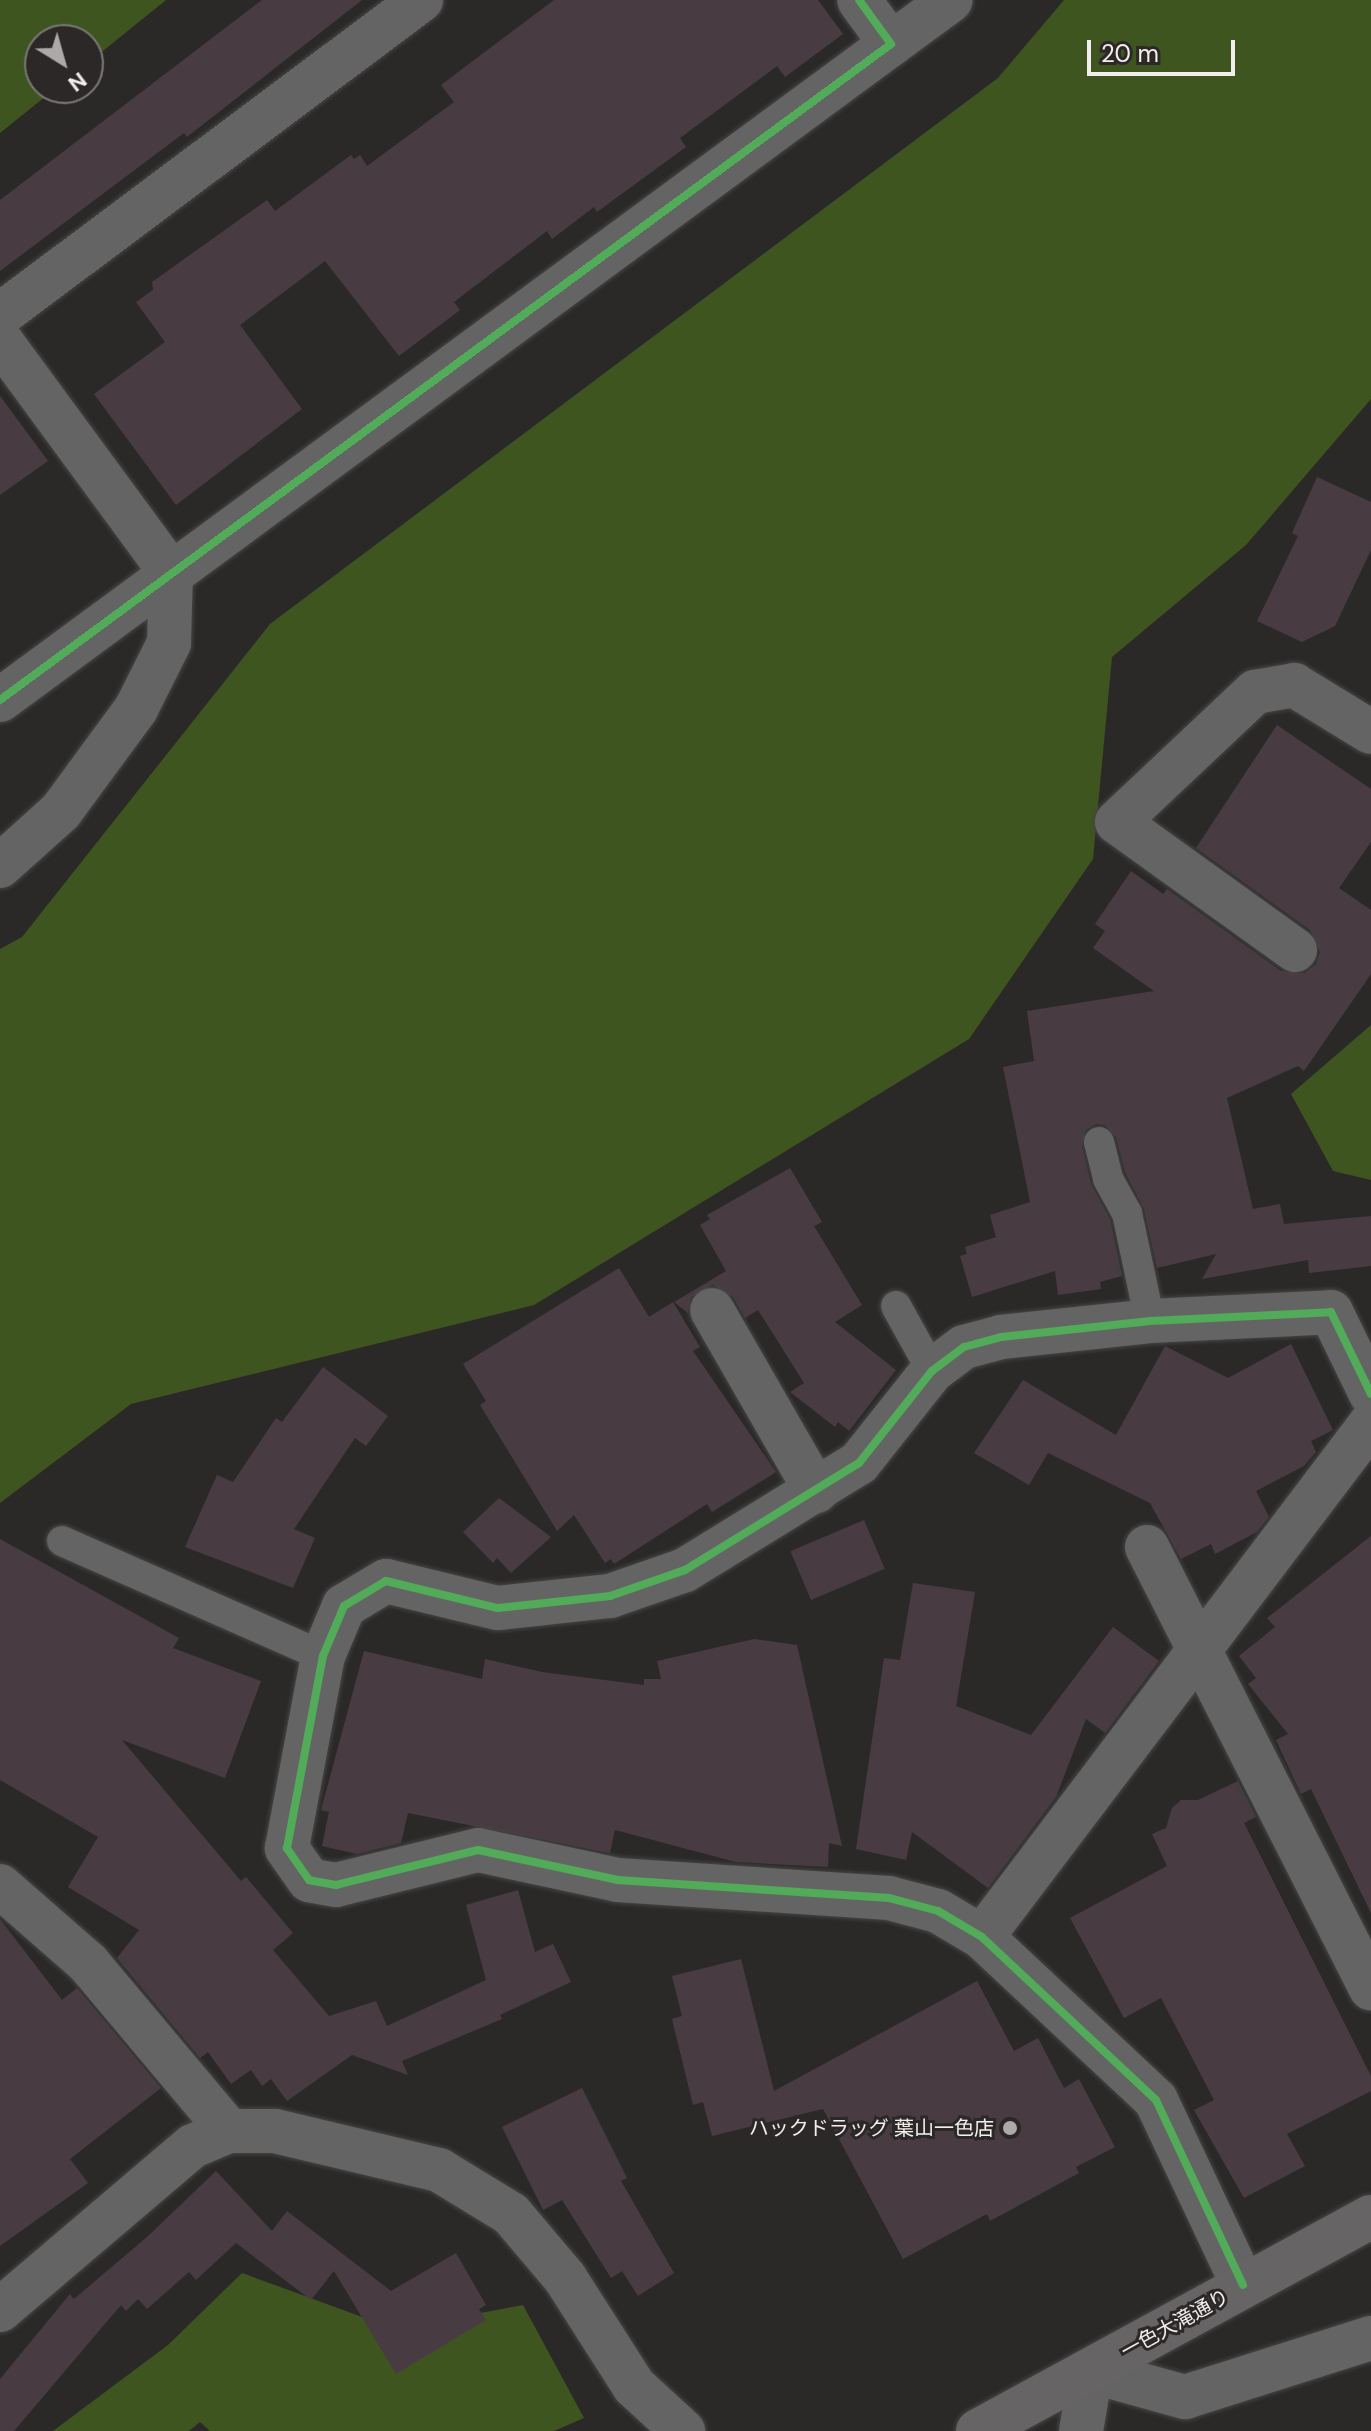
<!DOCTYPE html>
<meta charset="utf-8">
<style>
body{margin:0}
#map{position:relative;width:1371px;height:2431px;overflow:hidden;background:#2b2928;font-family:"DM Sans","Noto Sans JP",sans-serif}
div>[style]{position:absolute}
.green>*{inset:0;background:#3f5520}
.building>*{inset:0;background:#483c42;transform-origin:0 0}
.roads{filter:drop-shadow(0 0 2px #464544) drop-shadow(0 0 2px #464544)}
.service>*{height:30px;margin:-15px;padding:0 15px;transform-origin:15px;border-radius:15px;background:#656464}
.minor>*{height:44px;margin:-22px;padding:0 22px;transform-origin:22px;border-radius:22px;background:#656464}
.tertiary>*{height:44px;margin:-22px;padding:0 22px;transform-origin:22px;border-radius:22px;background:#656464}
.primary>*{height:44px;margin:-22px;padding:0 22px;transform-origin:22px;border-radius:22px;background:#666464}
.cycleway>*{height:8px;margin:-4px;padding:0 4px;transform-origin:4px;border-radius:4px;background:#51ab58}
.dots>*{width:22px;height:22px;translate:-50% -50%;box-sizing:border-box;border:4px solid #2c2827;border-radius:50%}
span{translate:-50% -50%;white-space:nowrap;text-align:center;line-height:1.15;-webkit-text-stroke:6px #2c2827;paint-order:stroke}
.poi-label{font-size:20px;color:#f1eeed}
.right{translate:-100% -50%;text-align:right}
.street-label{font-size:20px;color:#f1eeed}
.north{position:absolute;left:24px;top:24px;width:80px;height:80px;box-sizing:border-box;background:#2c2827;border:2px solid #7b7776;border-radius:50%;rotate:143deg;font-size:22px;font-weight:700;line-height:32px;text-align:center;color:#f1eeed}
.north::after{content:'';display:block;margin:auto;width:28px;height:36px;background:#aca9a8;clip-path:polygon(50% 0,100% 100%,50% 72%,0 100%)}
.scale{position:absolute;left:1087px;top:40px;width:148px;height:36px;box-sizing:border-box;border:4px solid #f1eeed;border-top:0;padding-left:10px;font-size:24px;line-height:28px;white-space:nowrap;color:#f1eeed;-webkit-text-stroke:6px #2c2827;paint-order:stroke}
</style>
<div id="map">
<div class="green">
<i style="clip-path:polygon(0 0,166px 0,88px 63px,88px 40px,40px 40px,40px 88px,56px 88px,0 133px)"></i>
<i style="clip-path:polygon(1064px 0,1371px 0,1371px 399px,1246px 545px,1112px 657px,1093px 859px,969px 1039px,534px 1305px,131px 1404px,0 1503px,0 949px,22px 937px,270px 624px,998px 78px)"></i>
<i style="clip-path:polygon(1371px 1025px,1371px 1180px,1333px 1171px,1291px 1094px)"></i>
<i style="clip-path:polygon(242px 2273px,395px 2329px,523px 2305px,584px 2418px,554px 2431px,210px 2431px,200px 2422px,189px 2431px,53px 2431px,168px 2345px)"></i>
</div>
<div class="building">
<i style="clip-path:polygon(262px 0,362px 0,187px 137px,184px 133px,0 271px,0 200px)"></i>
<i style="clip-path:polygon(554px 0,818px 0,843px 34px,785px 77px,777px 66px,680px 138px,686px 147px,597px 212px,594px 207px,552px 239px,547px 231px,454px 302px,460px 310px,399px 356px,325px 261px,240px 325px,302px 409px,176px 505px,94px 394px,165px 342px,136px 302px,153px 290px,152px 282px,267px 200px,275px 211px,351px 155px,354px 159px,360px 155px,367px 166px,454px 102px,441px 85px)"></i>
<i style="clip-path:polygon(0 396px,48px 461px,0 495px)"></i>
<i style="clip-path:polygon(1317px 477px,1371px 502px,1371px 550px,1335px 626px,1302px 642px,1257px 621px,1298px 536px,1292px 533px)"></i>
<i style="clip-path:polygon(1277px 725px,1371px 789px,1371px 842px,1339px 888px,1371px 910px,1371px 974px,1304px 1071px,1298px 1066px,1227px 1098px,1253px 1209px,1280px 1204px,1284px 1224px,1371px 1216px,1371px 1266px,1309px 1273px,1308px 1260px,1202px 1279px,1216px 1254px,1157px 1268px,1144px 1209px,1125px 1172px,1116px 1137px,1105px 1125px,1096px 1124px,1086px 1130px,1082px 1146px,1091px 1184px,1110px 1219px,1122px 1276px,1100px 1282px,1101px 1289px,1058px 1295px,1055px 1271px,972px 1297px,960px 1256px,967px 1254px,965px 1247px,996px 1237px,990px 1215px,1030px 1202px,1003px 1067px,1034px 1061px,1027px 1011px,1154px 991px,1093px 948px,1105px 931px,1095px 924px,1131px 871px,1163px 894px,1167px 889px,1281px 971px,1305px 973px,1316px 964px,1320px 952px,1310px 930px,1196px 848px)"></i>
<i style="clip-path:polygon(790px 1168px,822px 1222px,814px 1226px,862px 1305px,835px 1322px,896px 1370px,849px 1431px,838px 1422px,835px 1427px,790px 1392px,804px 1383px,758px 1310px,745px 1318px,733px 1297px,713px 1285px,691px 1297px,688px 1313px,674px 1302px,726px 1271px,700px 1225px,710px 1219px,707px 1215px)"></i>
<i style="clip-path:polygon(619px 1268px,649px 1317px,673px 1302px,700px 1347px,693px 1351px,776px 1472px,712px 1512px,707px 1504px,614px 1564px,611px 1559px,605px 1563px,574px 1515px,557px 1531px,480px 1405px,486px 1401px,463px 1364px)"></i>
<i style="clip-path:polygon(1291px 1344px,1333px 1430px,1311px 1441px,1316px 1452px,1304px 1466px,1256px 1491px,1269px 1517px,1257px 1532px,1215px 1554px,1211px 1544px,1181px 1559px,1150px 1503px,1048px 1453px,1029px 1485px,974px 1453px,1023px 1380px,1116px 1435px,1165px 1346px,1228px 1378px)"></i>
<i style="clip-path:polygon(323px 1367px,388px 1416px,366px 1446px,355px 1438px,294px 1529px,315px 1538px,293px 1588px,185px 1547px,217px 1475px,233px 1482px,276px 1418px,282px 1422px)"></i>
<i style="clip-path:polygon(499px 1498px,551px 1537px,511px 1573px,497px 1558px,493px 1563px,463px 1532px)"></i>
<i style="left:864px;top:1520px;width:53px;height:80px;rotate:67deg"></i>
<i style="clip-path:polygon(1371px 1536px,1371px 1913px,1311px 1789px,1301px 1794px,1276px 1740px,1288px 1734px,1248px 1684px,1256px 1678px,1239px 1656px,1275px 1627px,1267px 1618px)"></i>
<i style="clip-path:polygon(0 1539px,179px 1638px,173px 1648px,261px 1681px,225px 1778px,122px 1740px,241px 1881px,246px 1877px,293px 1933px,273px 1950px,329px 2016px,376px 2001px,387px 2026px,486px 1980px,466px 1905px,518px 1890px,535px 1952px,553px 1944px,571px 1982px,500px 2015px,502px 2019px,402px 2061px,408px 2075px,352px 2055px,287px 2101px,271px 2079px,262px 2086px,251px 2070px,231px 2084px,208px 2052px,200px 2058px,117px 1958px,139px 1930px,68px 1887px,98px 1837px,0 1780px)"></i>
<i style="clip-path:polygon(913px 1583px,975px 1592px,956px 1706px,1031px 1735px,1113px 1627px,1159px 1661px,1105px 1733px,1086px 1719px,1056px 1797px,988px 1888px,912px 1832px,906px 1860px,856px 1849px,884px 1658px,900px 1660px)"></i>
<i style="clip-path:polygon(754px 1639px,797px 1645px,842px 1846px,829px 1843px,828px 1867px,736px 1862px,615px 1830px,610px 1853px,408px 1813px,401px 1843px,357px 1854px,322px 1846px,329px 1812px,321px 1810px,364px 1651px,482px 1679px,485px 1659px,542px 1672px,644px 1685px,644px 1679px,661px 1679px,657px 1661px)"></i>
<i style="clip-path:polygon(1238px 1781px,1256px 1817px,1244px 1823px,1371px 2076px,1371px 2091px,1287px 2134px,1305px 2166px,1244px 2198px,1194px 2110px,1214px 2100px,1161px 1998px,1124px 2018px,1070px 1918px,1167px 1866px,1152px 1834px,1166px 1828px,1172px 1808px,1181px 1800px,1198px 1800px)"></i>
<i style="clip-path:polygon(0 1919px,62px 2000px,77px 1988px,161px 2088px,70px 2159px,88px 2183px,0 2246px)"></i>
<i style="clip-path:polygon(741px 1959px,774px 2091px,977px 1981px,1014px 2051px,1038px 2038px,1064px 2088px,1079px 2079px,1115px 2147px,1076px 2167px,1079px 2173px,990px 2221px,987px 2214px,903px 2259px,823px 2109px,712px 2136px,703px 2102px,693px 2105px,672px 2019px,682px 2016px,672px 1976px)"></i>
<i style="clip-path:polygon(582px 2088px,627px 2178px,621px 2181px,674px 2273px,638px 2296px,622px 2271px,611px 2278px,562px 2200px,543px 2210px,502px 2127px)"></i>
<i style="clip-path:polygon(216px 2171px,272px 2231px,287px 2211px,391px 2291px,456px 2253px,486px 2305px,479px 2309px,486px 2320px,396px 2374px,334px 2271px,311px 2300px,236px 2243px,196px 2280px,189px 2272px,147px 2309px,138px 2299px,126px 2311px,121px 2305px,14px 2431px,0 2431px,0 2379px,70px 2294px,74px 2299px,147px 2237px)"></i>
</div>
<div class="roads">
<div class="service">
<i style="left:1099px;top:1142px;width:38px;rotate:76deg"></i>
<i style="left:1108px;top:1179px;width:39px;rotate:61deg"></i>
<i style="left:1127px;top:1213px;width:110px;rotate:78deg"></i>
<i style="left:896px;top:1306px;width:74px;rotate:61deg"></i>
<i style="left:62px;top:1541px;width:285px;rotate:23.8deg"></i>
</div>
<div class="minor">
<i style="left:891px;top:44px;width:74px;rotate:-36.3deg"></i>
<i style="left:0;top:315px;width:526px;rotate:-36.8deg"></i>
<i style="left:0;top:340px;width:289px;rotate:53.7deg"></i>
<i style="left:0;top:700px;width:1106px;rotate:-36.36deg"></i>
<i style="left:891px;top:44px;width:54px;rotate:-126deg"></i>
<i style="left:1295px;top:950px;width:219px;rotate:-144.3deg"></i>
<i style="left:1117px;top:822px;width:190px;rotate:-43.3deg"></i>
<i style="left:1255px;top:692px;width:40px;rotate:-10deg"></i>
<i style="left:1294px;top:685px;width:90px;rotate:31.4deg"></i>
<i style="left:712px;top:1310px;width:209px;rotate:60.1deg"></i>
<i style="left:1147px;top:1547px;width:495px;rotate:63.1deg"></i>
<i style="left:0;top:1886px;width:117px;rotate:41.2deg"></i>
<i style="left:88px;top:1963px;width:219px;rotate:50deg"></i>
<i style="left:982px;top:1937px;width:645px;rotate:-52.88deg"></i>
<i style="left:1243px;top:2285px;width:204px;rotate:-115.2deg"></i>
<i style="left:1156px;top:2100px;width:238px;rotate:-136.9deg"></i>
<i style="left:982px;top:1937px;width:51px;rotate:-149.4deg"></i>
<i style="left:938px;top:1911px;width:51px;rotate:-165.1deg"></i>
<i style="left:889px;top:1898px;width:272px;rotate:-176.2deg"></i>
<i style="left:618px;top:1880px;width:143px;rotate:-167.9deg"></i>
<i style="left:478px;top:1850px;width:146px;rotate:166.2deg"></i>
<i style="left:336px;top:1885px;width:27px;rotate:-170deg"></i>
<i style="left:309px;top:1880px;width:39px;rotate:-125deg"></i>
<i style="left:287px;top:1848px;width:195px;rotate:-79.4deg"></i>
<i style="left:323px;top:1656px;width:54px;rotate:-67.2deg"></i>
<i style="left:344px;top:1606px;width:49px;rotate:-30.8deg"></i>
<i style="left:386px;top:1581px;width:115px;rotate:13.6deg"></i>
<i style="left:498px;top:1608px;width:113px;rotate:-6.1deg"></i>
<i style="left:610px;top:1596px;width:79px;rotate:-19.1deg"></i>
<i style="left:685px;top:1570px;width:204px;rotate:-31.6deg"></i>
<i style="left:859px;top:1463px;width:117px;rotate:-51.6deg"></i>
<i style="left:932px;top:1371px;width:40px;rotate:-37deg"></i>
<i style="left:964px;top:1347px;width:38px;rotate:-15deg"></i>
<i style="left:1001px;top:1337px;width:150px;rotate:-6.1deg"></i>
<i style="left:1150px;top:1321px;width:181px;rotate:-2.8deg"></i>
<i style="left:1331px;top:1312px;width:91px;rotate:64deg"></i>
<i style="left:0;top:2310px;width:253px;rotate:-40.4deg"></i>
<i style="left:193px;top:2146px;width:39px;rotate:-23deg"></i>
<i style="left:229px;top:2131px;width:46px"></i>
<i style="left:275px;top:2131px;width:169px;rotate:13.4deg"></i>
<i style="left:439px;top:2170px;width:84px;rotate:31.4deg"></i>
<i style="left:511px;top:2214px;width:84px;rotate:49.8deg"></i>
<i style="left:565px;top:2278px;width:128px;rotate:57.4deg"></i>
<i style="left:634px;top:2386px;width:67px;rotate:42.6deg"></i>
<i style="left:1081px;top:2431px;width:61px;rotate:-80.5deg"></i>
<i style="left:1091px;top:2371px;width:98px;rotate:15.5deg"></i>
<i style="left:1185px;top:2397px;width:195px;rotate:-17.6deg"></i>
</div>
<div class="tertiary">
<i style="left:0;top:866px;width:82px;rotate:-42deg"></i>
<i style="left:61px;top:811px;width:127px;rotate:-53.7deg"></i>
<i style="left:136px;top:709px;width:74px;rotate:-63.4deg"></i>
<i style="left:169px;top:643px;width:70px;rotate:-88.4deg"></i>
</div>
<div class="primary">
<i style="left:978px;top:2431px;width:447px;rotate:-28.6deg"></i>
</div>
</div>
<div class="cycleway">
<i style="left:0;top:700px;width:1106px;rotate:-36.36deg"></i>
<i style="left:891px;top:44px;width:54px;rotate:-126deg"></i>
<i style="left:1243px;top:2285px;width:204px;rotate:-115.2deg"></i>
<i style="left:1156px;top:2100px;width:238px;rotate:-136.9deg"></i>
<i style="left:982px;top:1937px;width:51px;rotate:-149.4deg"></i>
<i style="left:938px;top:1911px;width:51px;rotate:-165.1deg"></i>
<i style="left:889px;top:1898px;width:272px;rotate:-176.2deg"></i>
<i style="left:618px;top:1880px;width:143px;rotate:-167.9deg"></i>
<i style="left:478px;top:1850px;width:146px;rotate:166.2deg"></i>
<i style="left:336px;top:1885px;width:27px;rotate:-170deg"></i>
<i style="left:309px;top:1880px;width:39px;rotate:-125deg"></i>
<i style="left:287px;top:1848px;width:195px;rotate:-79.4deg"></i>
<i style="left:323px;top:1656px;width:54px;rotate:-67.2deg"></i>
<i style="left:344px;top:1606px;width:49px;rotate:-30.8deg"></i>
<i style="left:386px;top:1581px;width:115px;rotate:13.6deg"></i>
<i style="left:498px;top:1608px;width:113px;rotate:-6.1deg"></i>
<i style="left:610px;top:1596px;width:79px;rotate:-19.1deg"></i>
<i style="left:685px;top:1570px;width:204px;rotate:-31.6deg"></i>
<i style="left:859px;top:1463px;width:117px;rotate:-51.6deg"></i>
<i style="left:932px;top:1371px;width:40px;rotate:-37deg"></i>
<i style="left:964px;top:1347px;width:38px;rotate:-15deg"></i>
<i style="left:1001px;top:1337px;width:150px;rotate:-6.1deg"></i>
<i style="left:1150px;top:1321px;width:181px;rotate:-2.8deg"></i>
<i style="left:1331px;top:1312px;width:91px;rotate:64deg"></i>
</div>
<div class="dots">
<i style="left:1010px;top:2128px;background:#aca9a8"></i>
</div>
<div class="poi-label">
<span class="right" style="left:994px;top:2128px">ハックドラッグ 葉山一色店</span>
</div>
<div class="street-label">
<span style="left:1175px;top:2324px;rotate:-29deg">一色大滝通り</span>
</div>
<div class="north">N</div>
<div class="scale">20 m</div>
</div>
